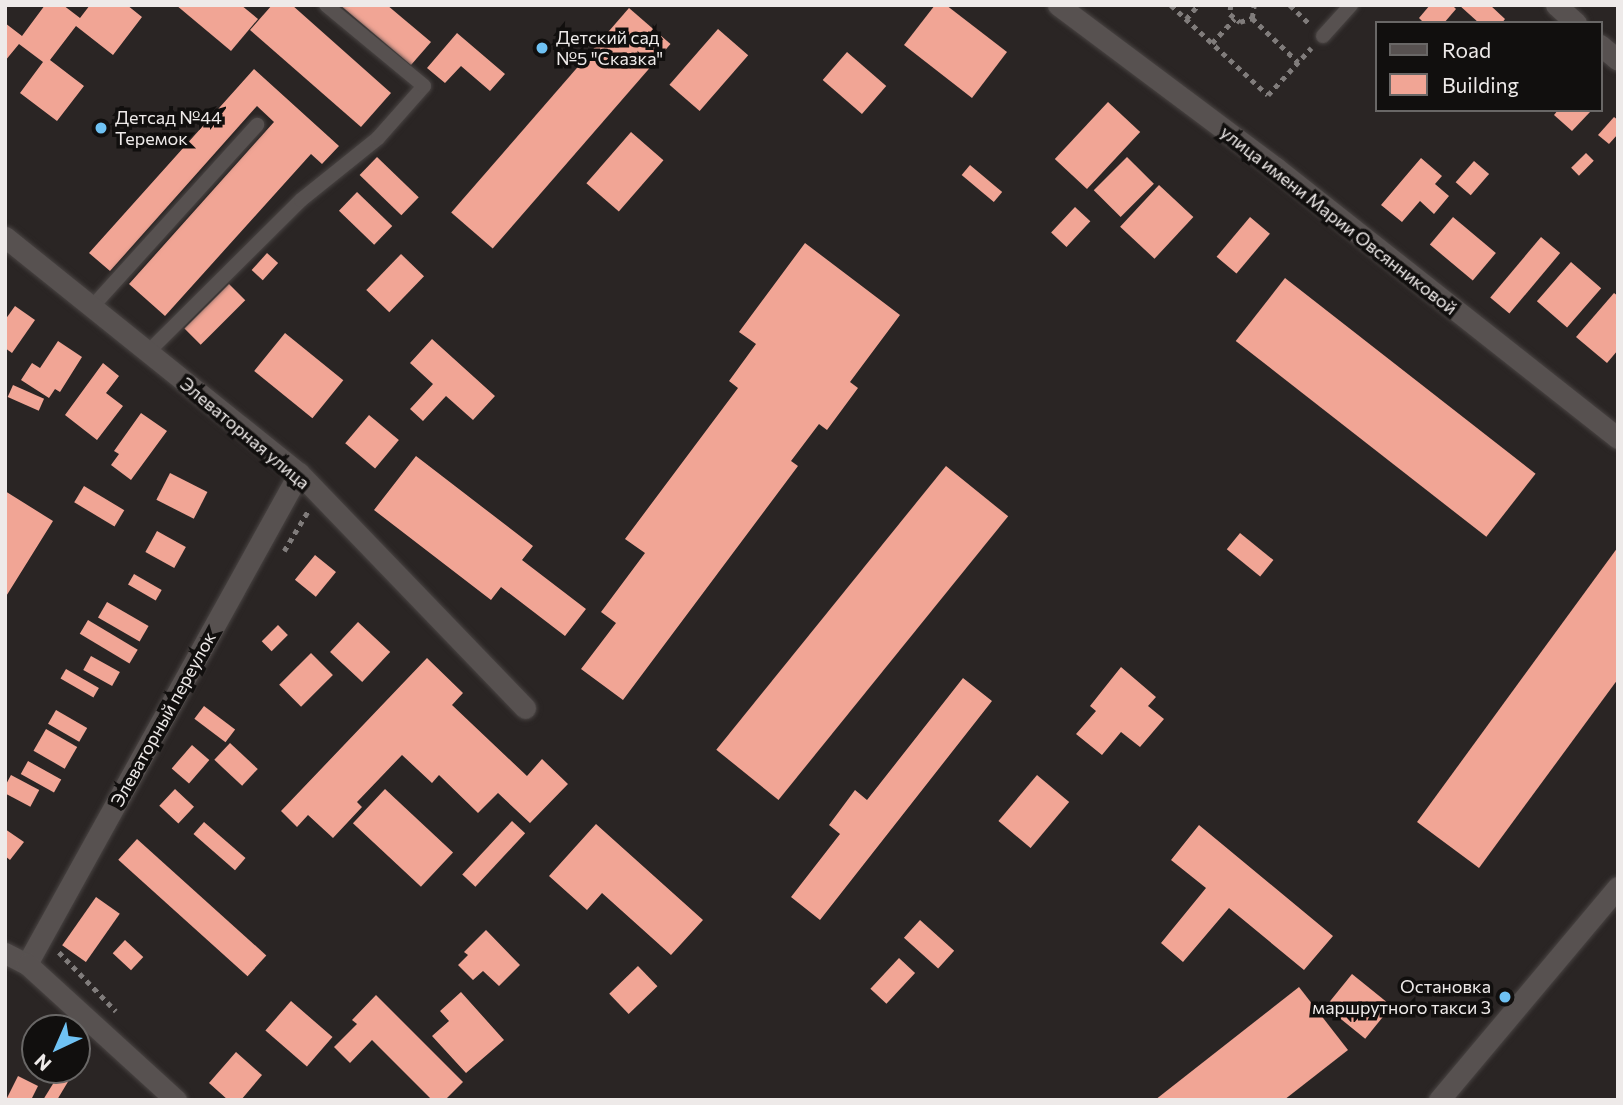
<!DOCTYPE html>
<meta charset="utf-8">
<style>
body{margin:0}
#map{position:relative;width:1623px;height:1105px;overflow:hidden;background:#2a2524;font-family:Commissioner,sans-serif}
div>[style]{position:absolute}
.building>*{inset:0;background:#f1a595;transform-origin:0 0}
.path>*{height:4.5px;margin-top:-2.25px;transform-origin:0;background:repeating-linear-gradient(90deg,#807c7b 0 5px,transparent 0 10px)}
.roads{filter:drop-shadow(0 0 2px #484342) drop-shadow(0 0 2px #484342)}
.lane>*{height:14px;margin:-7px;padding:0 7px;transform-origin:7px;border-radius:7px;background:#575150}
.street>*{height:21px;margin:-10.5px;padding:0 10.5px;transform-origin:10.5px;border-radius:10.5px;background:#575150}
.secondary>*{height:21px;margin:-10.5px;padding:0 10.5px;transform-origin:10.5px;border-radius:10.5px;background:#575150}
.dots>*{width:19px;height:19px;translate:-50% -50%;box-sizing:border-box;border:4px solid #110f0e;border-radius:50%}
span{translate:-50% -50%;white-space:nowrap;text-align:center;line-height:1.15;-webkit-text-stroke:7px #110f0e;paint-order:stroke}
.poi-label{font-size:18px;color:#eeeae9}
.left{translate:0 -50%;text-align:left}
.right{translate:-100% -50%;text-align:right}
.street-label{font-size:18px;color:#eeeae9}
.frame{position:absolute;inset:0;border:7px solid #eeeae9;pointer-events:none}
.legend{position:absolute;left:1375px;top:21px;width:228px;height:91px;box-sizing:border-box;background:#110f0e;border:2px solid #696766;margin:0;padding:9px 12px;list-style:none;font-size:21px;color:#eeeae9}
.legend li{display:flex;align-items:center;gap:14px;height:35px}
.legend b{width:35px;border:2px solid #696766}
.north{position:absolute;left:21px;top:1014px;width:70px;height:70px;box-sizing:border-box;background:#110f0e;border:2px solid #696766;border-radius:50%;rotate:224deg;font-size:19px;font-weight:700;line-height:28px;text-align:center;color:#eeeae9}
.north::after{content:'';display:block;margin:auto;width:24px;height:32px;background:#6fc2f4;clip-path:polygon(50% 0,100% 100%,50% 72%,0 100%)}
</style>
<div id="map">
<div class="building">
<i style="clip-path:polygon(45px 5px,63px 5px,80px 18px,90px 5px,127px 5px,142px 17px,113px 55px,76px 26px,50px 60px,84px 86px,57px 121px,20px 93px,43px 62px,19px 44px,5px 61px,5px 23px,22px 36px)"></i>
<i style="clip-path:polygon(176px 5px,241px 5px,258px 19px,231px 51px)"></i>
<i style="clip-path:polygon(272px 5px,292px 5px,391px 93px,361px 127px,250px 30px)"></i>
<i style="clip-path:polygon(340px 5px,387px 5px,431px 42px,411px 65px)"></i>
<i style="clip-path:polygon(935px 5px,946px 5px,1007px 52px,972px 98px,904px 45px)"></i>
<i style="clip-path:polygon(1430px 5px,1452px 5px,1456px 9px,1444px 23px,1424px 23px,1419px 18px)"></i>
<i style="clip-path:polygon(1459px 5px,1490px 5px,1505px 19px,1502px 23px,1479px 23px)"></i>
<i style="left:629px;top:8px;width:55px;height:271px;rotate:41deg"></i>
<i style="left:718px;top:29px;width:40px;height:74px;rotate:41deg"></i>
<i style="clip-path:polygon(457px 33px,505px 74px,490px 91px,461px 66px,445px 83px,427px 68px)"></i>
<i style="left:847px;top:52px;width:52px;height:37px;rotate:41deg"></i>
<i style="clip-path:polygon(254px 69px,339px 146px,322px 164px,311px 154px,165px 316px,129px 284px,274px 122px,257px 106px,110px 271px,89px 253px)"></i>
<i style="left:1108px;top:102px;width:44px;height:78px;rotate:43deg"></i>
<i style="clip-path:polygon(1558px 110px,1588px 110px,1590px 112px,1572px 131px,1554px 115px)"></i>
<i style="clip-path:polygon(1614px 117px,1618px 120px,1618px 134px,1609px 144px,1598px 135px)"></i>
<i style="left:631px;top:132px;width:43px;height:68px;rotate:41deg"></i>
<i style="left:1586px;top:153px;width:11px;height:21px;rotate:45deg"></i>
<i style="left:377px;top:157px;width:58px;height:25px;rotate:44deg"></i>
<i style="left:1127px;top:157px;width:38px;height:47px;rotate:45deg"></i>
<i style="clip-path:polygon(1421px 158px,1442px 176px,1435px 184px,1449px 196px,1434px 214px,1420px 201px,1402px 222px,1381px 205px)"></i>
<i style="left:1474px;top:161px;width:20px;height:28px;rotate:41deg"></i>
<i style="left:970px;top:165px;width:42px;height:13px;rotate:40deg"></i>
<i style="left:1159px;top:185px;width:47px;height:57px;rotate:43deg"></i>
<i style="left:357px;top:192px;width:49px;height:26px;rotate:44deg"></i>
<i style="left:1075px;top:207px;width:21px;height:35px;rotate:43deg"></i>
<i style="left:1250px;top:217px;width:26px;height:52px;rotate:40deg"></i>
<i style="left:1453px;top:217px;width:56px;height:36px;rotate:40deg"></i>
<i style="left:1541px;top:237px;width:25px;height:79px;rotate:40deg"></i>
<i style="clip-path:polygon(805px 243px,900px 315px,850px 382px,858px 388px,827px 430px,819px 424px,791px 461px,798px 466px,623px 700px,581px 669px,616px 623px,601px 612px,645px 553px,625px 539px,738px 388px,729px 381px,756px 344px,739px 332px)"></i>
<i style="left:267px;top:253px;width:15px;height:23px;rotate:42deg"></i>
<i style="left:401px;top:254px;width:32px;height:50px;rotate:44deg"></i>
<i style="left:1571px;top:262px;width:40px;height:52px;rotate:41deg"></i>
<i style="left:1285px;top:278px;width:318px;height:80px;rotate:38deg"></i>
<i style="left:229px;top:284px;width:23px;height:63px;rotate:45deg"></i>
<i style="clip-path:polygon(1614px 293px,1618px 296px,1618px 350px,1607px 363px,1576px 337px)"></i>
<i style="clip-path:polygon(15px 306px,35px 320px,12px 353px,5px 348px,5px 320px)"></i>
<i style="left:285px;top:333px;width:75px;height:49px;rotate:39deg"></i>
<i style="clip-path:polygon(432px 339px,495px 396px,473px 420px,446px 396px,423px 421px,410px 409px,433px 384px,410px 363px)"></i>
<i style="clip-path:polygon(58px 341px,82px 357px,60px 392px,55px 389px,49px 398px,21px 380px,32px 363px,40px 368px)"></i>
<i style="clip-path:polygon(103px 363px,119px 376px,106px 393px,123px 406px,97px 440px,65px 415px)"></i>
<i style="left:13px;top:385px;width:34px;height:13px;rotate:24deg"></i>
<i style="clip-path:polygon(141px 413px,167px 431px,131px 480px,111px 465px,119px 454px,114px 451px)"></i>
<i style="left:369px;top:415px;width:39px;height:37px;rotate:40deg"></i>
<i style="clip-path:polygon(416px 456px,533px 546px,522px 560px,586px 609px,565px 636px,501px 587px,491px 600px,374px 510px)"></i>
<i style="left:946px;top:466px;width:80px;height:365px;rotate:39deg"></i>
<i style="left:170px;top:473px;width:42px;height:30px;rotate:27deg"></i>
<i style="left:84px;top:486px;width:47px;height:19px;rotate:31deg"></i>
<i style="clip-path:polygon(5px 491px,53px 521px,5px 598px,7px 549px)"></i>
<i style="left:157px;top:531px;width:33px;height:24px;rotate:29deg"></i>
<i style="left:1240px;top:533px;width:43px;height:21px;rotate:39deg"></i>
<i style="clip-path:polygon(1618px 547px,1618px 679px,1479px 868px,1417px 822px)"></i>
<i style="left:315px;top:555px;width:27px;height:32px;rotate:39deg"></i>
<i style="left:134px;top:574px;width:32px;height:12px;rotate:30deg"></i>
<i style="left:107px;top:602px;width:48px;height:18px;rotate:30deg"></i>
<i style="left:88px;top:620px;width:58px;height:16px;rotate:31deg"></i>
<i style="left:358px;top:622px;width:44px;height:41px;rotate:43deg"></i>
<i style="left:278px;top:625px;width:14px;height:23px;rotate:45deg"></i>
<i style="left:311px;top:653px;width:31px;height:45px;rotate:45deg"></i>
<i style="left:91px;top:656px;width:33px;height:16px;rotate:29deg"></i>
<i style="clip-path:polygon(427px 658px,463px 693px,452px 705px,527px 776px,542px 759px,568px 784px,530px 823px,498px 793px,478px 813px,439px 775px,432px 783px,402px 755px,357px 802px,362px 807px,333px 838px,308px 815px,297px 827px,281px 811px)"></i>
<i style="clip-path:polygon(1121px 667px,1156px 697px,1148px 706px,1164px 719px,1140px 747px,1121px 732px,1102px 755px,1076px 734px,1096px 711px,1090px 706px)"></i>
<i style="left:66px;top:669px;width:38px;height:11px;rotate:30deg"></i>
<i style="clip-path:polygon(963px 678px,992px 701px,820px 920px,791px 897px,840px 834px,829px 825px,855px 790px,867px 800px)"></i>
<i style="left:204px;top:706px;width:39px;height:16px;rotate:37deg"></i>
<i style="left:56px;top:710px;width:36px;height:16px;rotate:30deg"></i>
<i style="left:46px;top:729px;width:36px;height:25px;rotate:30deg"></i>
<i style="left:230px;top:743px;width:38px;height:23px;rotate:43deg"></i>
<i style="left:192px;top:745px;width:23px;height:31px;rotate:41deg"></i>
<i style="left:28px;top:761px;width:38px;height:15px;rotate:29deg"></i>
<i style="left:11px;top:775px;width:32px;height:19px;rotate:28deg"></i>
<i style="left:1037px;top:775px;width:42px;height:60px;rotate:40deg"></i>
<i style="left:175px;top:789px;width:26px;height:23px;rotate:43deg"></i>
<i style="left:385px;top:789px;width:93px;height:47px;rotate:43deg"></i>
<i style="left:512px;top:821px;width:18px;height:73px;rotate:43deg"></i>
<i style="left:204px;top:822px;width:55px;height:16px;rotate:41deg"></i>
<i style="clip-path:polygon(596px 824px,703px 920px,671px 955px,602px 893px,587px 910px,549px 876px)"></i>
<i style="clip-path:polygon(1199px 825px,1333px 936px,1304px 970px,1229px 908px,1183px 962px,1161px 943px,1206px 888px,1171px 860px)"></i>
<i style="clip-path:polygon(5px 829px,24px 842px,10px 860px,5px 856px)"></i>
<i style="left:137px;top:839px;width:174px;height:28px;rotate:42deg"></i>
<i style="left:96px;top:897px;width:29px;height:59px;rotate:35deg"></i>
<i style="left:920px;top:920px;width:46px;height:24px;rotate:42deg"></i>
<i style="clip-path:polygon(486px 930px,520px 965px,499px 986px,483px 971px,473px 980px,458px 965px,468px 955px,464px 952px)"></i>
<i style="left:125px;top:940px;width:25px;height:18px;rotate:43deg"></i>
<i style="left:899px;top:958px;width:22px;height:42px;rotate:43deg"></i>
<i style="left:638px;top:966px;width:28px;height:40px;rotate:46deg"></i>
<i style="left:1352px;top:974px;width:51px;height:42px;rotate:39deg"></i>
<i style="clip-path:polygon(1299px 987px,1348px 1050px,1284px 1100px,1155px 1100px)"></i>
<i style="clip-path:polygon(461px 992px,504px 1040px,466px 1073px,432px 1036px,449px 1021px,440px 1011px)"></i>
<i style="clip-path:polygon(376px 995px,463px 1082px,445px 1100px,432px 1100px,372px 1040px,350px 1063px,334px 1047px,357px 1024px,352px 1020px)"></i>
<i style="left:291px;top:1001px;width:55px;height:39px;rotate:41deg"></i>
<i style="clip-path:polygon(236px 1052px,262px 1075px,241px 1100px,228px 1100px,209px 1083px)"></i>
<i style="clip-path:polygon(59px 1074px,69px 1080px,57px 1100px,43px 1100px)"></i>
<i style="clip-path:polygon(18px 1076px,38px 1086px,31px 1100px,6px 1100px)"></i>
</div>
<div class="path">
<i style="left:1171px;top:5px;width:132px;rotate:42.9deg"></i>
<i style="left:1268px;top:95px;width:64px;rotate:-47.5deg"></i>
<i style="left:1231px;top:5px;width:9px;rotate:96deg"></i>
<i style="left:1230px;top:14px;width:13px;rotate:39deg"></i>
<i style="left:1240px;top:22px;width:13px;rotate:-18deg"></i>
<i style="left:1252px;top:18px;width:13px;rotate:-81deg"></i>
<i style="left:1290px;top:5px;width:29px;rotate:44deg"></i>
<i style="left:1252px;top:18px;width:64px;rotate:43.7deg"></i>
<i style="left:1186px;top:19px;width:18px;rotate:-49deg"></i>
<i style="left:1212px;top:43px;width:33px;rotate:-47deg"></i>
<i style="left:284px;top:551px;width:47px;rotate:-59deg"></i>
<i style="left:59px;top:952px;width:82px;rotate:46deg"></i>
</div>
<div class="roads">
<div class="lane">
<i style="left:1323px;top:36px;width:42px;rotate:-47.9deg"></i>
<i style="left:92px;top:307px;width:246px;rotate:-47.8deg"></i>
<i style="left:148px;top:352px;width:216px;rotate:-44.8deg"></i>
<i style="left:301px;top:200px;width:99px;rotate:-38.8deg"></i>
<i style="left:378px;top:138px;width:69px;rotate:-48.5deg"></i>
<i style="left:424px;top:86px;width:127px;rotate:-140.4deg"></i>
</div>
<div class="street">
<i style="left:1556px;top:5px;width:27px;rotate:42deg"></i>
<i style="left:1600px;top:45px;width:23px;rotate:40deg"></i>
<i style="left:299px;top:473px;width:326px;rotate:46.1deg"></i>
</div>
<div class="secondary">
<i style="left:1058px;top:5px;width:272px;rotate:36.8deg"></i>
<i style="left:1276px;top:168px;width:436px;rotate:38.3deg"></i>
<i style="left:5px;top:237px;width:377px;rotate:38.8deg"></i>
<i style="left:299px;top:473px;width:561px;rotate:118.99deg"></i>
<i style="left:5px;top:953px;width:25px;rotate:27deg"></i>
<i style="left:27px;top:964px;width:202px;rotate:42.4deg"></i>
<i style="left:1439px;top:1100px;width:278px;rotate:-50deg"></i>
</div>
</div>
<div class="dots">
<i style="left:542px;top:48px;background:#6fc2f4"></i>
<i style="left:101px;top:128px;background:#6fc2f4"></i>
<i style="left:1505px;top:997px;background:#6fc2f4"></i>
</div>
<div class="poi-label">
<span class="left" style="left:556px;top:48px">Детский сад<br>№5 "Сказка"</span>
<span class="left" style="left:115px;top:128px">Детсад №44<br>Теремок</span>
<span class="right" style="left:1491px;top:997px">Остановка<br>маршрутного такси 3</span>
</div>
<div class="street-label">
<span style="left:1339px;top:220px;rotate:38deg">улица имени Марии Овсянниковой</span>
<span style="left:245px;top:433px;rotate:40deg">Элеваторная улица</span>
<span style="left:163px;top:719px;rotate:-61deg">Элеваторный переулок</span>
</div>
<div class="frame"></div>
<ul class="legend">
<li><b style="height:9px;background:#575150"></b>Road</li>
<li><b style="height:19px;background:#f1a595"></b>Building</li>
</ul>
<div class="north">N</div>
</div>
